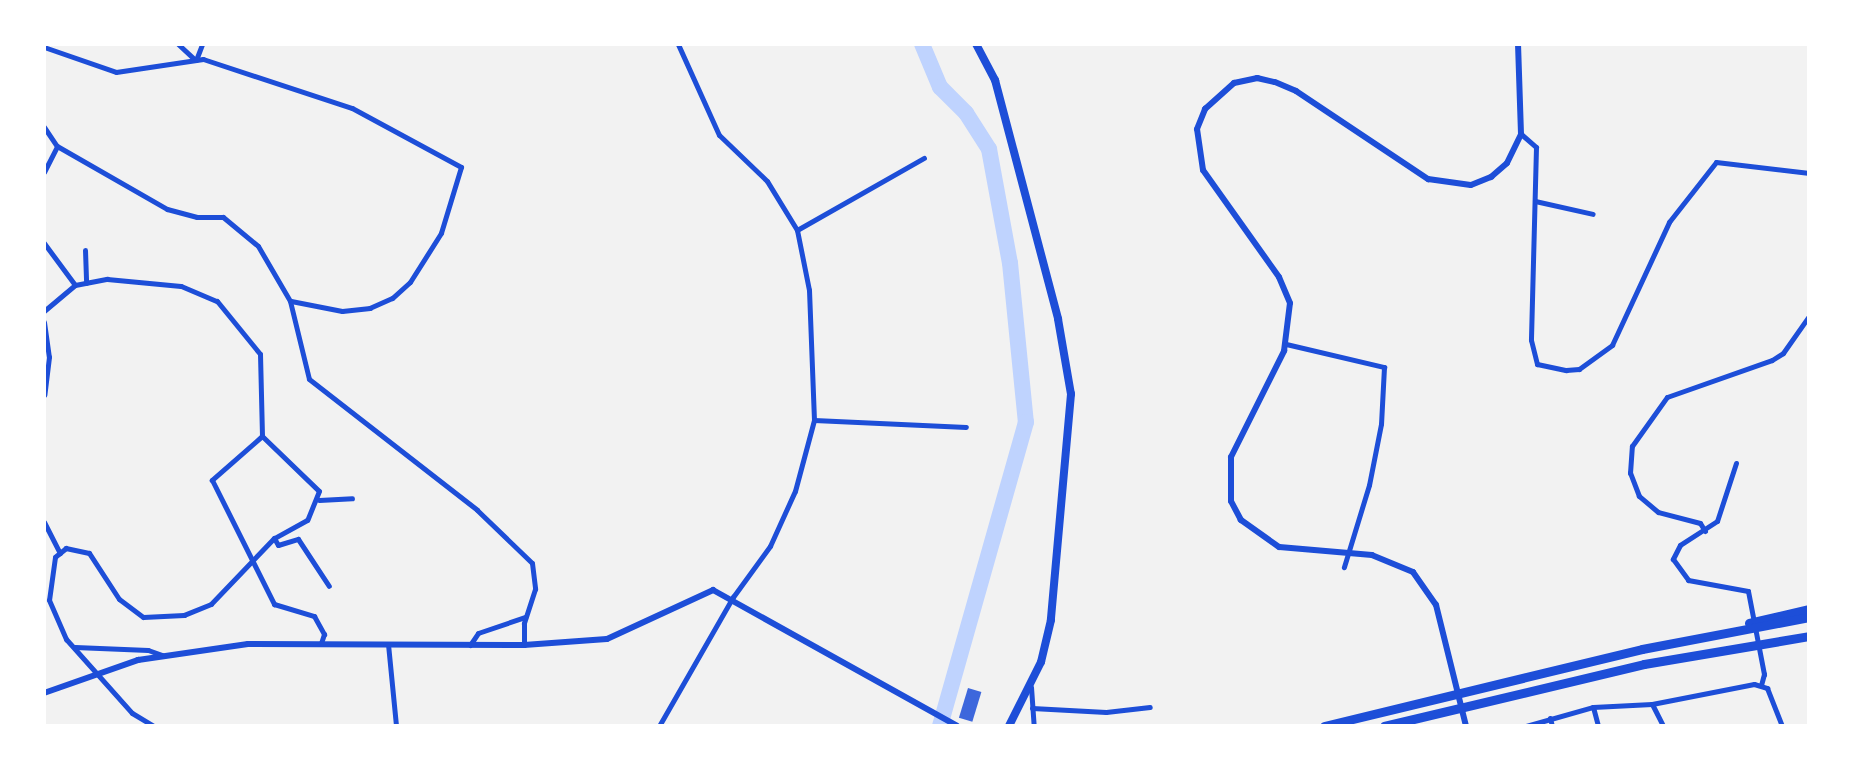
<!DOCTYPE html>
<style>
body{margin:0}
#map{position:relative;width:1853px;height:770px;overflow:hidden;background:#f2f2f2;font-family:"Fira Sans Condensed",sans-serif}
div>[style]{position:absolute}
.river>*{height:16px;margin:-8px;padding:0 8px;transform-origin:8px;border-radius:8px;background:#bfd3fe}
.building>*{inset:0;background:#3d67dc;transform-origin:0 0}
.minor>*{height:5px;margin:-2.5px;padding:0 2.5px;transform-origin:2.5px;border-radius:2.5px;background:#1d4ed8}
.tertiary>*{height:6px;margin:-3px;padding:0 3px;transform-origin:3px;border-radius:3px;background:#1d4ed8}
.trunk>*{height:8px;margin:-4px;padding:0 4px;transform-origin:4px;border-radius:4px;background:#1d4ed8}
.motorway>*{height:9px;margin:-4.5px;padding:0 4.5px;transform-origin:4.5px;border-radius:4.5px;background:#1d4ed8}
span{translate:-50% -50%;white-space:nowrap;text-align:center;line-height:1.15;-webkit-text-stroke:6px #fff;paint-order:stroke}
.frame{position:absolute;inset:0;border:46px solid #fff;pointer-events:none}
</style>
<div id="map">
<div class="river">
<i style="left:922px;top:44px;width:47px;rotate:67.3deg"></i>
<i style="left:940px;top:87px;width:37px;rotate:45deg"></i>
<i style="left:966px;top:113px;width:43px;rotate:57.4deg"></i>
<i style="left:989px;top:149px;width:116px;rotate:79.6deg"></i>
<i style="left:1010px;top:263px;width:160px;rotate:84.3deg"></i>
<i style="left:1026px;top:422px;width:316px;rotate:105.8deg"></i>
</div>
<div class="building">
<i style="left:968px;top:688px;width:14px;height:31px;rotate:17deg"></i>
</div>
<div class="minor">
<i style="left:178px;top:44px;width:23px;rotate:43deg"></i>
<i style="left:44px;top:47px;width:76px;rotate:19.1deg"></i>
<i style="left:116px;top:72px;width:88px;rotate:-8.5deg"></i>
<i style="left:203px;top:59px;width:157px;rotate:18.2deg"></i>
<i style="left:352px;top:108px;width:124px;rotate:28.4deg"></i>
<i style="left:461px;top:167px;width:69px;rotate:106.9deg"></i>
<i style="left:441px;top:233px;width:58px;rotate:122.3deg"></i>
<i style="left:410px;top:282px;width:24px;rotate:138deg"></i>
<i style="left:392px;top:298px;width:24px;rotate:156deg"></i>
<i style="left:370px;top:308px;width:28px;rotate:174deg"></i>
<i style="left:342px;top:311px;width:52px;rotate:-168.9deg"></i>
<i style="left:196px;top:60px;width:17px;rotate:-69deg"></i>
<i style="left:44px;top:127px;width:23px;rotate:56deg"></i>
<i style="left:57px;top:146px;width:127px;rotate:29.8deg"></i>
<i style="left:167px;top:209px;width:31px;rotate:15deg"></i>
<i style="left:197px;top:217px;width:26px"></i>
<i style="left:223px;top:217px;width:45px;rotate:39.6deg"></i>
<i style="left:258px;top:246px;width:64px;rotate:59.8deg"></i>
<i style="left:290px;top:301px;width:80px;rotate:76.3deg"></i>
<i style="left:309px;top:379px;width:213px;rotate:37.9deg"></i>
<i style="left:477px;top:510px;width:76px;rotate:43.9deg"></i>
<i style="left:532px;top:563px;width:26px;rotate:83deg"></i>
<i style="left:535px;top:589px;width:36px;rotate:108deg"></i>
<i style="left:524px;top:623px;width:22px;rotate:90deg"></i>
<i style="left:1521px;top:134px;width:20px;rotate:41deg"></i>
<i style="left:1536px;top:147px;width:193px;rotate:91.5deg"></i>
<i style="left:1531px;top:340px;width:25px;rotate:76deg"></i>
<i style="left:1537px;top:364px;width:30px;rotate:12deg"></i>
<i style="left:1566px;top:370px;width:13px;rotate:-4deg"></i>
<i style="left:1579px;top:369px;width:41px;rotate:-36deg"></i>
<i style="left:1612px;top:345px;width:136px;rotate:-65.1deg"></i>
<i style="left:1669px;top:222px;width:76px;rotate:-51.9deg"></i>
<i style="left:1716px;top:162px;width:94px;rotate:6.7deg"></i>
<i style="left:44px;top:172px;width:29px;rotate:-63deg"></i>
<i style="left:1535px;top:201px;width:59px;rotate:12.6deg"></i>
<i style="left:797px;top:230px;width:146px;rotate:-29.6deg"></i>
<i style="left:44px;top:243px;width:52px;rotate:53.6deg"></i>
<i style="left:85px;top:250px;width:33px;rotate:88deg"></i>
<i style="left:44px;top:311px;width:40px;rotate:-40deg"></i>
<i style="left:75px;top:285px;width:33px;rotate:-11deg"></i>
<i style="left:107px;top:279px;width:74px;rotate:5.4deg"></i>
<i style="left:181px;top:286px;width:39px;rotate:23deg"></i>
<i style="left:217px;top:301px;width:68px;rotate:50.9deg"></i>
<i style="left:260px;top:354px;width:82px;rotate:88.6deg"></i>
<i style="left:262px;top:436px;width:79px;rotate:44deg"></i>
<i style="left:319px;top:491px;width:31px;rotate:112deg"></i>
<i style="left:307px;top:520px;width:38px;rotate:151deg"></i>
<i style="left:274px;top:538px;width:91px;rotate:133.7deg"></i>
<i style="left:211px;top:604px;width:29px;rotate:158deg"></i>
<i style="left:184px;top:615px;width:41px;rotate:177.2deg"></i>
<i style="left:143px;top:617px;width:30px;rotate:-143deg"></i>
<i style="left:119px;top:599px;width:55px;rotate:-123.1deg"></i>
<i style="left:89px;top:553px;width:24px;rotate:-168deg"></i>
<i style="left:66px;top:548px;width:14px;rotate:141deg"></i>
<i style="left:55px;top:557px;width:43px;rotate:97.9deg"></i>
<i style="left:49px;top:600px;width:43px;rotate:66.4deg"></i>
<i style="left:66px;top:639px;width:99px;rotate:48.3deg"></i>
<i style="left:132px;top:713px;width:26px;rotate:31deg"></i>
<i style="left:44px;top:322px;width:35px;rotate:82deg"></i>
<i style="left:49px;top:357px;width:38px;rotate:97deg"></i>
<i style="left:1286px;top:344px;width:101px;rotate:13.2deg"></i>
<i style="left:1384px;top:367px;width:57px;rotate:93deg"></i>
<i style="left:1381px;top:424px;width:62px;rotate:101.1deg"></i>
<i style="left:1369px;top:485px;width:86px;rotate:107deg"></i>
<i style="left:814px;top:420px;width:152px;rotate:2.6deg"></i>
<i style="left:262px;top:436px;width:67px;rotate:138.7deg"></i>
<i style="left:212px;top:480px;width:139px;rotate:63.4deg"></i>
<i style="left:274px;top:604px;width:42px;rotate:16.7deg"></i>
<i style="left:314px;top:616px;width:21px;rotate:61deg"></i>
<i style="left:324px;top:634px;width:9px;rotate:108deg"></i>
<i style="left:1736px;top:463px;width:61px;rotate:108.1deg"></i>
<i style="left:1717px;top:521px;width:44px;rotate:147deg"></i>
<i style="left:1680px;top:545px;width:16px;rotate:117deg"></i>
<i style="left:1673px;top:559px;width:26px;rotate:54deg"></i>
<i style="left:1688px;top:580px;width:61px;rotate:10.4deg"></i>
<i style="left:1748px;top:591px;width:85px;rotate:79.1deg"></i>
<i style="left:1764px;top:674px;width:11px;rotate:105deg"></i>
<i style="left:319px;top:500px;width:33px;rotate:-3deg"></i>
<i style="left:44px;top:522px;width:35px;rotate:63deg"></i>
<i style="left:1705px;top:531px;width:9px;rotate:-122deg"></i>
<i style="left:1700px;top:523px;width:43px;rotate:-165.3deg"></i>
<i style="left:1658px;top:512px;width:25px;rotate:-140deg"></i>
<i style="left:1639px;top:496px;width:25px;rotate:-111deg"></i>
<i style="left:1630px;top:473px;width:27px;rotate:-86deg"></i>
<i style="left:1632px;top:446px;width:60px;rotate:-54.5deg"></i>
<i style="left:1667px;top:397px;width:111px;rotate:-19.4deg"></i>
<i style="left:1772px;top:360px;width:13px;rotate:-32deg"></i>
<i style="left:1783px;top:353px;width:45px;rotate:-54.9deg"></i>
<i style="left:274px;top:538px;width:8px;rotate:60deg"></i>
<i style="left:278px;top:545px;width:21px;rotate:-17deg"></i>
<i style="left:298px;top:539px;width:56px;rotate:56.6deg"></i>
<i style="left:388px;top:644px;width:82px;rotate:84.4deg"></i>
<i style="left:470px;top:645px;width:14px;rotate:-56deg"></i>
<i style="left:478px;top:633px;width:50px;rotate:-18.8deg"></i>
<i style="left:75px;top:647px;width:73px;rotate:2.4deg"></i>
<i style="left:148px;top:650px;width:15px;rotate:20deg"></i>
<i style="left:1031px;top:687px;width:39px;rotate:86deg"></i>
<i style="left:1652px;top:704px;width:25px;rotate:63deg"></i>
<i style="left:1593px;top:707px;width:20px;rotate:75deg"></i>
<i style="left:1032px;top:708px;width:74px;rotate:3.1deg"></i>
<i style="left:1106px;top:712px;width:44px;rotate:-6.5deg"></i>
<i style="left:1550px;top:718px;width:8px;rotate:76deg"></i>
<i style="left:659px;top:726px;width:149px;rotate:-60.2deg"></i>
<i style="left:733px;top:597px;width:63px;rotate:-54deg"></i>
<i style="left:770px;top:546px;width:60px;rotate:-65.6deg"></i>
<i style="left:795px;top:491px;width:73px;rotate:-75deg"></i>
<i style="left:814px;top:420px;width:130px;rotate:-92.2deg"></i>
<i style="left:809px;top:290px;width:61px;rotate:-101.3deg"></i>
<i style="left:797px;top:230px;width:57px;rotate:-121.5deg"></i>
<i style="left:767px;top:181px;width:66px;rotate:-136.2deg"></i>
<i style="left:719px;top:135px;width:100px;rotate:-114.3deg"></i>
<i style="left:1526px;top:726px;width:70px;rotate:-15.8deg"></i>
<i style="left:1593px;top:707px;width:59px;rotate:-2.9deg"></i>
<i style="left:1652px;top:704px;width:104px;rotate:-11.1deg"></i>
<i style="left:1754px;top:684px;width:14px;rotate:17deg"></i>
<i style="left:1767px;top:688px;width:41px;rotate:68.5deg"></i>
</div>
<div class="tertiary">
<i style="left:44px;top:693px;width:100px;rotate:-19.3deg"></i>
<i style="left:138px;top:660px;width:111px;rotate:-8.3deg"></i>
<i style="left:248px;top:644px;width:276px;rotate:0.2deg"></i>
<i style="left:524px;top:645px;width:83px;rotate:-4.1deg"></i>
<i style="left:607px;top:639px;width:117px;rotate:-24.8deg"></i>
<i style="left:713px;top:590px;width:279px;rotate:29.1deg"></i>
<i style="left:1466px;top:726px;width:125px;rotate:-103.9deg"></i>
<i style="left:1436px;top:605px;width:40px;rotate:-124.9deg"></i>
<i style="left:1413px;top:572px;width:44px;rotate:-157.5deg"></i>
<i style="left:1372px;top:555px;width:93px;rotate:-175.1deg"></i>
<i style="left:1279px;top:547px;width:47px;rotate:-144.6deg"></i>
<i style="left:1241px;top:520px;width:21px;rotate:-118deg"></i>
<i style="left:1231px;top:501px;width:44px;rotate:-90deg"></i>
<i style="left:1231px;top:457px;width:119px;rotate:-63.4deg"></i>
<i style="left:1284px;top:351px;width:48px;rotate:-82.9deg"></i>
<i style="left:1290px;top:303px;width:28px;rotate:-113deg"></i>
<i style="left:1279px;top:277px;width:131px;rotate:-125.4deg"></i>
<i style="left:1203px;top:170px;width:41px;rotate:-98.3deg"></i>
<i style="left:1197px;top:129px;width:22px;rotate:-68deg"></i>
<i style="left:1205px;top:109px;width:39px;rotate:-42deg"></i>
<i style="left:1234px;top:83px;width:24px;rotate:-12deg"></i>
<i style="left:1257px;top:78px;width:18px;rotate:13deg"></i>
<i style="left:1275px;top:82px;width:23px;rotate:23deg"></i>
<i style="left:1296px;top:91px;width:159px;rotate:33.7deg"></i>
<i style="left:1428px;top:179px;width:43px;rotate:7.9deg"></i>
<i style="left:1471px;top:185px;width:22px;rotate:-22deg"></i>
<i style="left:1491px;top:177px;width:21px;rotate:-41deg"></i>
<i style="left:1507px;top:163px;width:32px;rotate:-64deg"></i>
<i style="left:1521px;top:134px;width:90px;rotate:-91.9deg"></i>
</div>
<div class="trunk">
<i style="left:976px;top:44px;width:41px;rotate:62.2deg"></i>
<i style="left:995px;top:80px;width:247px;rotate:75.2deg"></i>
<i style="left:1058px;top:319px;width:76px;rotate:80.2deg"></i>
<i style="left:1071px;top:394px;width:227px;rotate:95.1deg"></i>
<i style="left:1051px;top:620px;width:43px;rotate:103.4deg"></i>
<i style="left:1041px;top:662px;width:72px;rotate:116.6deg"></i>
</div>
<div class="motorway">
<i style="left:1749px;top:623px;width:62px;rotate:-13.1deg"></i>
<i style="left:1324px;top:726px;width:327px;rotate:-13.6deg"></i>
<i style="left:1642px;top:649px;width:170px;rotate:-10.8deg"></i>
<i style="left:1384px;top:726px;width:267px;rotate:-13.4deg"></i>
<i style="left:1644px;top:664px;width:167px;rotate:-9.6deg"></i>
</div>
<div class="frame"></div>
</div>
